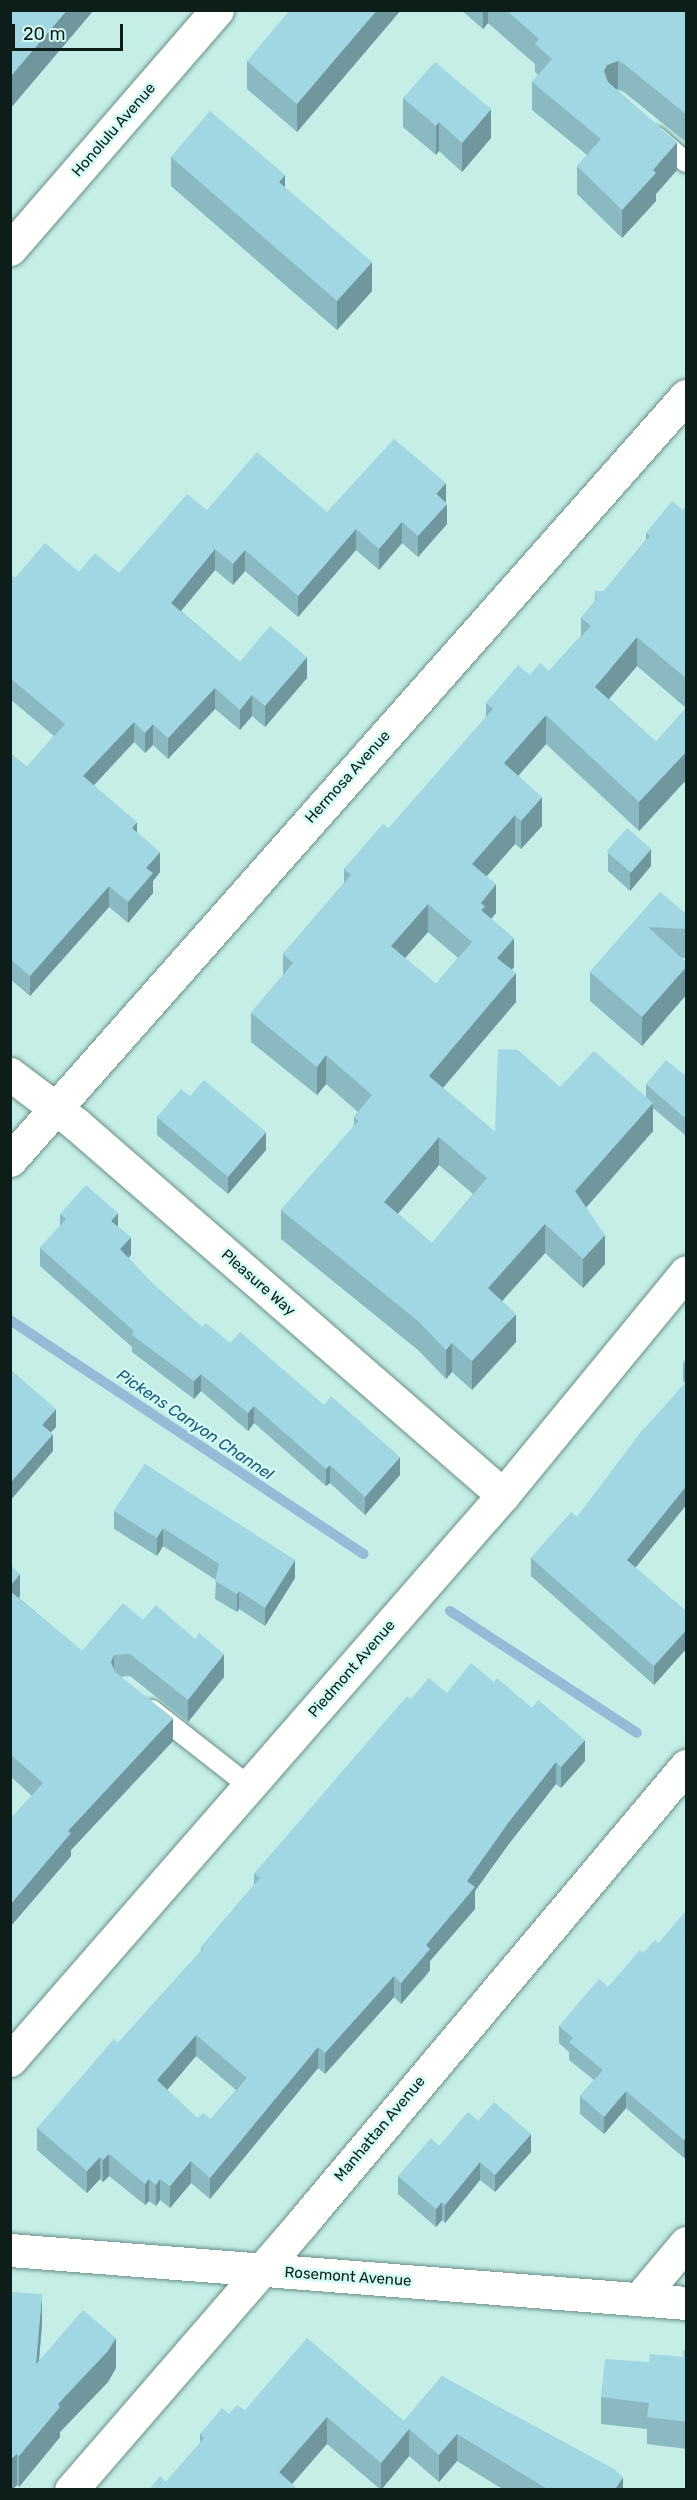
<!DOCTYPE html>
<style>
body{margin:0}
#map{position:relative;width:697px;height:2500px;overflow:hidden;background:#c4eee6;font-family:Rubik,sans-serif}
div>[style]{position:absolute}
.stream>*{height:10px;margin:-5px;padding:0 5px;transform-origin:5px;border-radius:5px;background:#95bbd8}
.roads{filter:drop-shadow(0 0 2px #688f87) drop-shadow(0 0 2px #688f87)}
.service>*{height:20px;margin:-10px;padding:0 10px;transform-origin:10px;border-radius:10px;background:#fff}
.minor>*{height:33px;margin:-16.5px;padding:0 16.5px;transform-origin:16.5px;border-radius:16.5px;background:#fff}
.tertiary>*{height:33px;margin:-16.5px;padding:0 16.5px;transform-origin:16.5px;border-radius:16.5px;background:#fff}
.wall>*{inset:0;background:#8ab9c2}
.shaded-wall>*{inset:0;background:#70969e}
.building>*{inset:0;background:#a0d7e2;transform-origin:0 0}
span{translate:-50% -50%;white-space:nowrap;text-align:center;line-height:1.15;-webkit-text-stroke:5px #d1fbf3;paint-order:stroke}
.street-label{font-size:15px;color:#0d1d1a}
.water-label{font-size:16px;color:#1c5980;font-style:italic}
.frame{position:absolute;inset:0;border:12px solid #0d1d1a;pointer-events:none}
.scale{position:absolute;left:12px;top:24px;width:111px;height:27px;box-sizing:border-box;border:3px solid #0d1d1a;border-top:0;padding-left:8px;font-size:18px;line-height:21px;white-space:nowrap;color:#0d1d1a;-webkit-text-stroke:4px #d1fbf3;paint-order:stroke}
</style>
<div id="map">
<div class="stream">
<i style="left:10px;top:1320px;width:424px;rotate:33.5deg"></i>
<i style="left:450px;top:1611px;width:223px;rotate:33.1deg"></i>
</div>
<div class="roads">
<div class="service">
<i style="left:657px;top:137px;width:38px;rotate:41deg"></i>
<i style="left:152px;top:1710px;width:123px;rotate:38.1deg"></i>
</div>
<div class="minor">
<i style="left:10px;top:1074px;width:83px;rotate:37.1deg"></i>
<i style="left:76px;top:1124px;width:566px;rotate:40.99deg"></i>
<i style="left:10px;top:1160px;width:1020px;rotate:-48.5deg"></i>
<i style="left:10px;top:2060px;width:750px;rotate:-48.89deg"></i>
<i style="left:503px;top:1495px;width:288px;rotate:-50.6deg"></i>
<i style="left:639px;top:2299px;width:73px;rotate:-50deg"></i>
<i style="left:71px;top:2490px;width:353px;rotate:-49.1deg"></i>
<i style="left:302px;top:2223px;width:597px;rotate:-49.96deg"></i>
</div>
<div class="tertiary">
<i style="left:10px;top:249px;width:316px;rotate:-49.1deg"></i>
<i style="left:10px;top:2250px;width:678px;rotate:4.48deg"></i>
</div>
</div>
<div class="wall">
<i style="clip-path:polygon(401px 10px,297px 132px,247px 89px,247px 61px)"></i>
<i style="clip-path:polygon(461px 10px,687px 10px,687px 143px,624px 92px,617px 89px,677px 170px,656px 194px,656px 201px,622px 238px,577px 194px,577px 166px,587px 155px,532px 110px,532px 82px,538px 75px,535px 72px,535px 64px,488px 23px,483px 29px)"></i>
<i style="clip-path:polygon(403px 98px,491px 138px,462px 172px,439px 151px,436px 155px,403px 127px)"></i>
<i style="clip-path:polygon(171px 157px,285px 187px,372px 291px,337px 330px,171px 186px)"></i>
<i style="clip-path:polygon(446px 503px,447px 524px,418px 557px,402px 543px,379px 570px,356px 550px,298px 617px,245px 571px,233px 585px,215px 570px,181px 611px,240px 662px,307px 678px,265px 727px,252px 716px,240px 730px,215px 709px,168px 759px,153px 745px,145px 753px,134px 742px,94px 785px,137px 833px,160px 872px,153px 881px,153px 893px,128px 923px,109px 907px,30px 996px,10px 979px,10px 753px,27px 767px,54px 736px,10px 699px,10px 574px,15px 578px,79px 572px,119px 573px,207px 510px,327px 512px)"></i>
<i style="clip-path:polygon(evenodd,687px 506px,687px 779px,639px 831px,546px 744px,518px 776px,542px 826px,521px 849px,515px 844px,486px 876px,496px 913px,491px 919px,514px 967px,512px 970px,516px 1002px,443px 1088px,495px 1132px,560px 1087px,646px 1097px,646px 1084px,687px 1077px,687px 1134px,685px 1135px,653px 1108px,653px 1131px,586px 1208px,605px 1264px,583px 1288px,545px 1253px,502px 1301px,516px 1342px,472px 1390px,452px 1372px,446px 1379px,418px 1350px,281px 1239px,281px 1210px,354px 1126px,354px 1117px,358px 1112px,326px 1084px,317px 1095px,251px 1042px,251px 1013px,283px 975px,283px 954px,344px 883px,344px 869px,389px 828px,486px 717px,486px 703px,530px 675px,549px 671px,581px 636px,581px 618px,595px 601px,595px 591px,604px 591px,646px 540px,646px 533px,683px 510px,687px 506px,637px 666px,686px 708px,656px 742px,609px 699px,637px 666px,687px 506px,428px 932px,458px 958px,436px 984px,405px 958px,428px 932px,687px 506px,439px 1165px,473px 1194px,432px 1243px,398px 1214px,439px 1165px)"></i>
<i style="clip-path:polygon(608px 853px,651px 866px,630px 891px,608px 871px)"></i>
<i style="clip-path:polygon(660px 892px,687px 915px,687px 958px,681px 958px,687px 963px,687px 994px,642px 1046px,590px 1001px,590px 972px)"></i>
<i style="clip-path:polygon(190px 1096px,266px 1150px,228px 1194px,157px 1135px,157px 1117px)"></i>
<i style="clip-path:polygon(60px 1214px,118px 1227px,131px 1255px,128px 1258px,154px 1285px,202px 1327px,230px 1343px,400px 1475px,365px 1515px,330px 1483px,326px 1486px,254px 1423px,248px 1431px,201px 1391px,194px 1399px,132px 1352px,132px 1347px,40px 1266px,40px 1248px,60px 1226px)"></i>
<i style="clip-path:polygon(687px 1358px,687px 1504px,635px 1568px,687px 1612px,687px 1648px,654px 1685px,531px 1576px,531px 1558px,577px 1517px,685px 1383px,683px 1381px,683px 1362px)"></i>
<i style="clip-path:polygon(145px 1464px,295px 1578px,265px 1626px,239px 1609px,237px 1612px,215px 1599px,216px 1580px,163px 1546px,157px 1556px,114px 1529px,114px 1511px)"></i>
<i style="clip-path:polygon(10px 1565px,20px 1596px,19px 1598px,82px 1651px,143px 1620px,224px 1677px,188px 1722px,130px 1676px,121px 1677px,173px 1741px,71px 1850px,71px 1856px,10px 1927px,10px 1819px,32px 1796px,10px 1776px)"></i>
<i style="clip-path:polygon(evenodd,447px 1693px,585px 1761px,561px 1788px,556px 1784px,508px 1845px,475px 1891px,475px 1909px,430px 1961px,430px 1970px,426px 1976px,401px 2004px,394px 1997px,325px 2074px,318px 2068px,210px 2199px,191px 2183px,170px 2208px,160px 2200px,156px 2206px,149px 2201px,145px 2205px,109px 2176px,103px 2182px,100px 2179px,87px 2193px,37px 2150px,37px 2128px,118px 2043px,201px 1951px,201px 1947px,254px 1885px,254px 1874px,411px 1699px,447px 1693px,196px 2056px,236px 2090px,211px 2119px,197px 2118px,167px 2090px,196px 2056px)"></i>
<i style="clip-path:polygon(687px 1910px,687px 2155px,684px 2158px,626px 2108px,604px 2134px,580px 2114px,580px 2096px,594px 2080px,569px 2060px,569px 2052px,559px 2043px,559px 2026px,608px 1987px,643px 1953px,659px 1943px)"></i>
<i style="clip-path:polygon(478px 2121px,531px 2152px,495px 2192px,480px 2180px,445px 2223px,442px 2220px,436px 2227px,398px 2194px,398px 2176px,439px 2146px)"></i>
<i style="clip-path:polygon(10px 2292px,42px 2324px,39px 2360px,116px 2368px,108px 2382px,60px 2432px,60px 2437px,19px 2487px,17px 2485px,12px 2490px,10px 2490px)"></i>
<i style="clip-path:polygon(687px 2351px,687px 2449px,647px 2444px,647px 2429px,601px 2424px,601px 2397px,649px 2362px,683px 2357px)"></i>
<i style="clip-path:polygon(442px 2376px,623px 2490px,504px 2490px,457px 2461px,439px 2482px,409px 2456px,381px 2490px,327px 2444px,166px 2482px,200px 2443px,200px 2434px,229px 2414px,245px 2410px,404px 2421px)"></i>
</div>
<div class="shaded-wall">
<i style="clip-path:polygon(67px 10px,94px 10px,10px 109px,10px 77px)"></i>
<i style="clip-path:polygon(377px 10px,401px 10px,297px 132px,297px 104px)"></i>
<i style="clip-path:polygon(483px 10px,488px 10px,488px 23px,483px 29px)"></i>
<i style="clip-path:polygon(618px 61px,618px 89px,607px 93px,604px 71px,607px 65px)"></i>
<i style="clip-path:polygon(491px 109px,491px 138px,462px 172px,462px 143px)"></i>
<i style="clip-path:polygon(439px 122px,439px 151px,436px 155px,436px 126px)"></i>
<i style="clip-path:polygon(677px 142px,677px 170px,656px 194px,656px 201px,622px 238px,622px 210px,653px 170px)"></i>
<i style="clip-path:polygon(285px 175px,285px 204px,279px 182px)"></i>
<i style="clip-path:polygon(372px 262px,372px 291px,337px 330px,337px 301px)"></i>
<i style="clip-path:polygon(446px 483px,446px 503px,436px 494px)"></i>
<i style="clip-path:polygon(447px 504px,447px 524px,418px 557px,418px 536px)"></i>
<i style="clip-path:polygon(402px 522px,402px 543px,379px 570px,379px 549px)"></i>
<i style="clip-path:polygon(356px 529px,356px 550px,298px 617px,298px 596px)"></i>
<i style="clip-path:polygon(215px 549px,215px 570px,171px 623px,171px 603px)"></i>
<i style="clip-path:polygon(245px 550px,245px 571px,233px 585px,233px 564px)"></i>
<i style="clip-path:polygon(637px 637px,637px 666px,595px 715px,595px 687px)"></i>
<i style="clip-path:polygon(307px 657px,307px 678px,265px 727px,265px 706px)"></i>
<i style="clip-path:polygon(215px 688px,215px 709px,168px 759px,168px 738px)"></i>
<i style="clip-path:polygon(252px 695px,252px 716px,240px 730px,240px 710px)"></i>
<i style="clip-path:polygon(546px 715px,546px 744px,504px 792px,504px 763px)"></i>
<i style="clip-path:polygon(134px 722px,134px 742px,83px 797px,83px 776px)"></i>
<i style="clip-path:polygon(153px 724px,153px 745px,145px 753px,145px 733px)"></i>
<i style="clip-path:polygon(687px 751px,687px 779px,639px 831px,639px 802px)"></i>
<i style="clip-path:polygon(542px 797px,542px 826px,521px 849px,521px 821px)"></i>
<i style="clip-path:polygon(515px 815px,515px 844px,472px 893px,472px 864px)"></i>
<i style="clip-path:polygon(137px 822px,137px 842px,132px 828px)"></i>
<i style="clip-path:polygon(651px 849px,651px 866px,630px 891px,630px 873px)"></i>
<i style="clip-path:polygon(160px 852px,160px 872px,153px 881px,153px 893px,128px 923px,128px 902px,146px 868px)"></i>
<i style="clip-path:polygon(496px 884px,496px 913px,485px 926px,481px 903px)"></i>
<i style="clip-path:polygon(109px 886px,109px 907px,30px 996px,30px 976px)"></i>
<i style="clip-path:polygon(428px 904px,428px 932px,391px 974px,391px 946px)"></i>
<i style="clip-path:polygon(514px 938px,514px 967px,497px 986px,497px 958px)"></i>
<i style="clip-path:polygon(687px 966px,687px 994px,642px 1046px,642px 1017px)"></i>
<i style="clip-path:polygon(516px 973px,516px 1002px,429px 1104px,429px 1076px)"></i>
<i style="clip-path:polygon(326px 1055px,326px 1084px,317px 1095px,317px 1067px)"></i>
<i style="clip-path:polygon(653px 1103px,653px 1131px,575px 1220px,575px 1191px)"></i>
<i style="clip-path:polygon(687px 1116px,687px 1134px,685px 1135px,685px 1118px)"></i>
<i style="clip-path:polygon(266px 1132px,266px 1150px,228px 1194px,228px 1177px)"></i>
<i style="clip-path:polygon(439px 1137px,439px 1165px,384px 1230px,384px 1202px)"></i>
<i style="clip-path:polygon(118px 1213px,118px 1231px,111px 1221px)"></i>
<i style="clip-path:polygon(545px 1224px,545px 1253px,488px 1317px,488px 1288px)"></i>
<i style="clip-path:polygon(605px 1235px,605px 1264px,583px 1288px,583px 1259px)"></i>
<i style="clip-path:polygon(131px 1237px,131px 1255px,120px 1267px,120px 1249px)"></i>
<i style="clip-path:polygon(516px 1314px,516px 1342px,472px 1390px,472px 1361px)"></i>
<i style="clip-path:polygon(452px 1343px,452px 1372px,446px 1379px,446px 1350px)"></i>
<i style="clip-path:polygon(201px 1374px,201px 1391px,194px 1399px,194px 1381px)"></i>
<i style="clip-path:polygon(254px 1406px,254px 1423px,248px 1431px,248px 1413px)"></i>
<i style="clip-path:polygon(56px 1409px,56px 1427px,42px 1442px,42px 1425px)"></i>
<i style="clip-path:polygon(53px 1434px,53px 1451px,10px 1501px,10px 1483px)"></i>
<i style="clip-path:polygon(400px 1457px,400px 1475px,365px 1515px,365px 1497px)"></i>
<i style="clip-path:polygon(330px 1465px,330px 1483px,326px 1486px,326px 1469px)"></i>
<i style="clip-path:polygon(687px 1485px,687px 1504px,627px 1578px,627px 1560px)"></i>
<i style="clip-path:polygon(163px 1528px,163px 1546px,157px 1556px,157px 1538px)"></i>
<i style="clip-path:polygon(295px 1560px,295px 1578px,265px 1626px,265px 1608px)"></i>
<i style="clip-path:polygon(20px 1574px,20px 1596px,10px 1608px,10px 1586px)"></i>
<i style="clip-path:polygon(239px 1591px,239px 1609px,237px 1612px,237px 1594px)"></i>
<i style="clip-path:polygon(687px 1629px,687px 1648px,654px 1685px,654px 1666px)"></i>
<i style="clip-path:polygon(224px 1654px,224px 1677px,188px 1722px,188px 1700px)"></i>
<i style="clip-path:polygon(114px 1655px,114px 1678px,111px 1662px)"></i>
<i style="clip-path:polygon(173px 1718px,173px 1741px,71px 1850px,71px 1856px,10px 1927px,10px 1905px,68px 1831px)"></i>
<i style="clip-path:polygon(585px 1740px,585px 1761px,561px 1788px,561px 1767px)"></i>
<i style="clip-path:polygon(556px 1762px,556px 1784px,508px 1845px,475px 1891px,475px 1909px,430px 1961px,430px 1970px,401px 2004px,401px 1983px,426px 1945px,467px 1881px,508px 1823px)"></i>
<i style="clip-path:polygon(394px 1976px,394px 1997px,325px 2074px,325px 2053px)"></i>
<i style="clip-path:polygon(196px 2035px,196px 2056px,157px 2102px,157px 2080px)"></i>
<i style="clip-path:polygon(318px 2047px,318px 2068px,210px 2199px,210px 2178px)"></i>
<i style="clip-path:polygon(626px 2091px,626px 2108px,604px 2134px,604px 2117px)"></i>
<i style="clip-path:polygon(531px 2134px,531px 2152px,495px 2192px,495px 2175px)"></i>
<i style="clip-path:polygon(687px 2137px,687px 2155px,684px 2158px,684px 2140px)"></i>
<i style="clip-path:polygon(109px 2154px,109px 2176px,103px 2182px,103px 2160px)"></i>
<i style="clip-path:polygon(100px 2157px,100px 2179px,87px 2193px,87px 2171px)"></i>
<i style="clip-path:polygon(191px 2161px,191px 2183px,170px 2208px,170px 2186px)"></i>
<i style="clip-path:polygon(480px 2162px,480px 2180px,445px 2223px,445px 2205px)"></i>
<i style="clip-path:polygon(149px 2179px,149px 2201px,145px 2205px,145px 2184px)"></i>
<i style="clip-path:polygon(160px 2179px,160px 2200px,156px 2206px,156px 2185px)"></i>
<i style="clip-path:polygon(442px 2202px,442px 2220px,436px 2227px,436px 2209px)"></i>
<i style="clip-path:polygon(42px 2294px,42px 2324px,36px 2394px,36px 2364px)"></i>
<i style="clip-path:polygon(116px 2338px,116px 2368px,108px 2382px,60px 2432px,60px 2437px,19px 2487px,19px 2456px,58px 2404px)"></i>
<i style="clip-path:polygon(327px 2417px,327px 2444px,287px 2490px,279px 2472px)"></i>
<i style="clip-path:polygon(409px 2429px,409px 2456px,381px 2490px,381px 2463px)"></i>
<i style="clip-path:polygon(457px 2434px,457px 2461px,439px 2482px,439px 2455px)"></i>
<i style="clip-path:polygon(17px 2454px,17px 2485px,12px 2490px,10px 2490px,10px 2460px)"></i>
<i style="clip-path:polygon(623px 2477px,623px 2490px,616px 2490px,616px 2488px)"></i>
</div>
<div class="building">
<i style="clip-path:polygon(10px 10px,67px 10px,10px 77px)"></i>
<i style="clip-path:polygon(290px 10px,377px 10px,297px 104px,247px 61px)"></i>
<i style="clip-path:polygon(506px 10px,687px 10px,687px 115px,624px 64px,618px 61px,607px 65px,604px 71px,608px 82px,677px 142px,653px 170px,656px 173px,622px 210px,577px 166px,601px 139px,532px 82px,552px 59px,535px 44px,539px 39px)"></i>
<i style="clip-path:polygon(435px 62px,491px 109px,462px 143px,439px 122px,436px 126px,403px 98px)"></i>
<i style="clip-path:polygon(210px 111px,285px 175px,279px 182px,372px 262px,337px 301px,171px 157px)"></i>
<i style="clip-path:polygon(394px 439px,446px 483px,436px 494px,447px 504px,418px 536px,402px 522px,379px 549px,356px 529px,298px 596px,245px 550px,233px 564px,215px 549px,171px 603px,240px 662px,270px 626px,307px 657px,265px 706px,252px 695px,240px 710px,215px 688px,168px 738px,153px 724px,145px 733px,134px 722px,83px 776px,137px 822px,132px 828px,160px 852px,146px 868px,153px 873px,128px 902px,109px 886px,30px 976px,10px 959px,10px 753px,27px 767px,65px 724px,10px 678px,10px 574px,15px 578px,45px 543px,79px 572px,95px 553px,119px 573px,187px 494px,207px 510px,257px 452px,327px 512px)"></i>
<i style="clip-path:polygon(evenodd,672px 501px,683px 510px,687px 506px,687px 679px,637px 637px,595px 687px,656px 742px,687px 707px,687px 751px,639px 802px,546px 715px,504px 763px,542px 797px,521px 821px,515px 815px,472px 864px,496px 884px,481px 903px,485px 907px,481px 910px,514px 938px,497px 958px,516px 973px,429px 1076px,495px 1132px,498px 1049px,518px 1050px,560px 1087px,594px 1051px,653px 1103px,575px 1191px,605px 1235px,583px 1259px,545px 1224px,488px 1288px,516px 1314px,472px 1361px,452px 1343px,446px 1350px,418px 1321px,281px 1210px,358px 1121px,354px 1117px,372px 1095px,326px 1055px,317px 1067px,251px 1013px,293px 963px,283px 954px,351px 875px,344px 869px,383px 824px,389px 828px,493px 709px,486px 703px,518px 665px,530px 675px,540px 663px,549px 671px,591px 626px,581px 618px,596px 600px,595px 591px,604px 591px,650px 536px,646px 533px,672px 501px,428px 904px,472px 942px,436px 984px,391px 946px,428px 904px,672px 501px,439px 1137px,487px 1178px,432px 1243px,384px 1202px,439px 1137px)"></i>
<i style="left:627px;top:828px;width:32px;height:31px;rotate:41deg"></i>
<i style="clip-path:polygon(660px 892px,687px 915px,687px 929px,648px 927px,687px 963px,687px 966px,642px 1017px,590px 972px)"></i>
<i style="clip-path:polygon(666px 1060px,687px 1077px,687px 1116px,685px 1118px,646px 1084px)"></i>
<i style="clip-path:polygon(204px 1080px,266px 1132px,228px 1177px,157px 1117px,181px 1089px,190px 1096px)"></i>
<i style="clip-path:polygon(86px 1185px,118px 1213px,111px 1221px,131px 1237px,120px 1249px,154px 1285px,202px 1327px,206px 1323px,230px 1343px,240px 1332px,324px 1405px,331px 1396px,400px 1457px,365px 1497px,330px 1465px,326px 1469px,254px 1406px,248px 1413px,201px 1374px,194px 1381px,132px 1335px,134px 1331px,40px 1248px,66px 1219px,60px 1214px)"></i>
<i style="clip-path:polygon(687px 1358px,687px 1366px,683px 1362px)"></i>
<i style="clip-path:polygon(10px 1370px,11px 1370px,56px 1409px,42px 1425px,53px 1434px,10px 1483px)"></i>
<i style="clip-path:polygon(687px 1381px,687px 1485px,627px 1560px,687px 1612px,687px 1629px,654px 1666px,531px 1558px,571px 1512px,577px 1517px,640px 1433px)"></i>
<i style="clip-path:polygon(145px 1464px,295px 1560px,265px 1608px,239px 1591px,237px 1594px,215px 1581px,219px 1564px,163px 1528px,157px 1538px,114px 1511px)"></i>
<i style="clip-path:polygon(10px 1565px,20px 1574px,10px 1586px)"></i>
<i style="clip-path:polygon(10px 1591px,82px 1651px,123px 1603px,143px 1620px,156px 1605px,195px 1639px,199px 1633px,224px 1654px,188px 1700px,130px 1654px,114px 1655px,111px 1662px,115px 1672px,173px 1718px,68px 1831px,71px 1833px,10px 1905px,10px 1819px,43px 1783px,10px 1754px)"></i>
<i style="clip-path:polygon(evenodd,471px 1663px,494px 1682px,497px 1678px,532px 1708px,538px 1700px,585px 1740px,561px 1767px,556px 1762px,508px 1823px,467px 1881px,475px 1887px,426px 1945px,430px 1949px,401px 1983px,394px 1976px,325px 2053px,318px 2047px,210px 2178px,191px 2161px,170px 2186px,160px 2179px,156px 2185px,149px 2179px,145px 2184px,109px 2154px,103px 2160px,100px 2157px,87px 2171px,37px 2128px,114px 2039px,118px 2043px,203px 1949px,201px 1947px,260px 1878px,254px 1874px,407px 1696px,411px 1699px,429px 1678px,447px 1693px,471px 1663px,196px 2035px,247px 2078px,211px 2119px,203px 2113px,197px 2118px,157px 2080px,196px 2035px)"></i>
<i style="clip-path:polygon(687px 1910px,687px 2137px,684px 2140px,626px 2091px,604px 2117px,580px 2096px,603px 2070px,569px 2042px,573px 2038px,559px 2026px,599px 1979px,608px 1987px,640px 1950px,643px 1953px,655px 1940px,659px 1943px)"></i>
<i style="clip-path:polygon(494px 2102px,531px 2134px,495px 2175px,480px 2162px,445px 2205px,442px 2202px,436px 2209px,398px 2176px,431px 2138px,439px 2146px,468px 2112px,478px 2121px)"></i>
<i style="clip-path:polygon(10px 2292px,42px 2294px,36px 2364px,83px 2310px,116px 2338px,108px 2351px,58px 2404px,60px 2407px,19px 2456px,17px 2454px,10px 2460px)"></i>
<i style="clip-path:polygon(307px 2338px,404px 2421px,442px 2376px,614px 2469px,623px 2477px,616px 2488px,619px 2490px,549px 2490px,457px 2434px,439px 2455px,409px 2429px,381px 2463px,327px 2417px,279px 2472px,299px 2490px,149px 2490px,160px 2476px,166px 2482px,204px 2438px,200px 2434px,222px 2408px,229px 2414px,237px 2405px,245px 2410px)"></i>
<i style="clip-path:polygon(683px 2350px,687px 2351px,687px 2422px,647px 2417px,649px 2403px,601px 2397px,605px 2359px,649px 2362px,650px 2354px,683px 2357px)"></i>
</div>
<div class="street-label">
<span style="left:114px;top:130px;rotate:-49deg">Honolulu Avenue</span>
<span style="left:348px;top:777px;rotate:-48deg">Hermosa Avenue</span>
<span style="left:258px;top:1283px;rotate:41deg">Pleasure Way</span>
<span style="left:352px;top:1669px;rotate:-49deg">Piedmont Avenue</span>
<span style="left:380px;top:2129px;rotate:-50deg">Manhattan Avenue</span>
<span style="left:348px;top:2277px;rotate:4deg">Rosemont Avenue</span>
</div>
<div class="water-label">
<span style="left:195px;top:1425px;rotate:34deg">Pickens Canyon Channel</span>
</div>
<div class="frame"></div>
<div class="scale">20 m</div>
</div>
